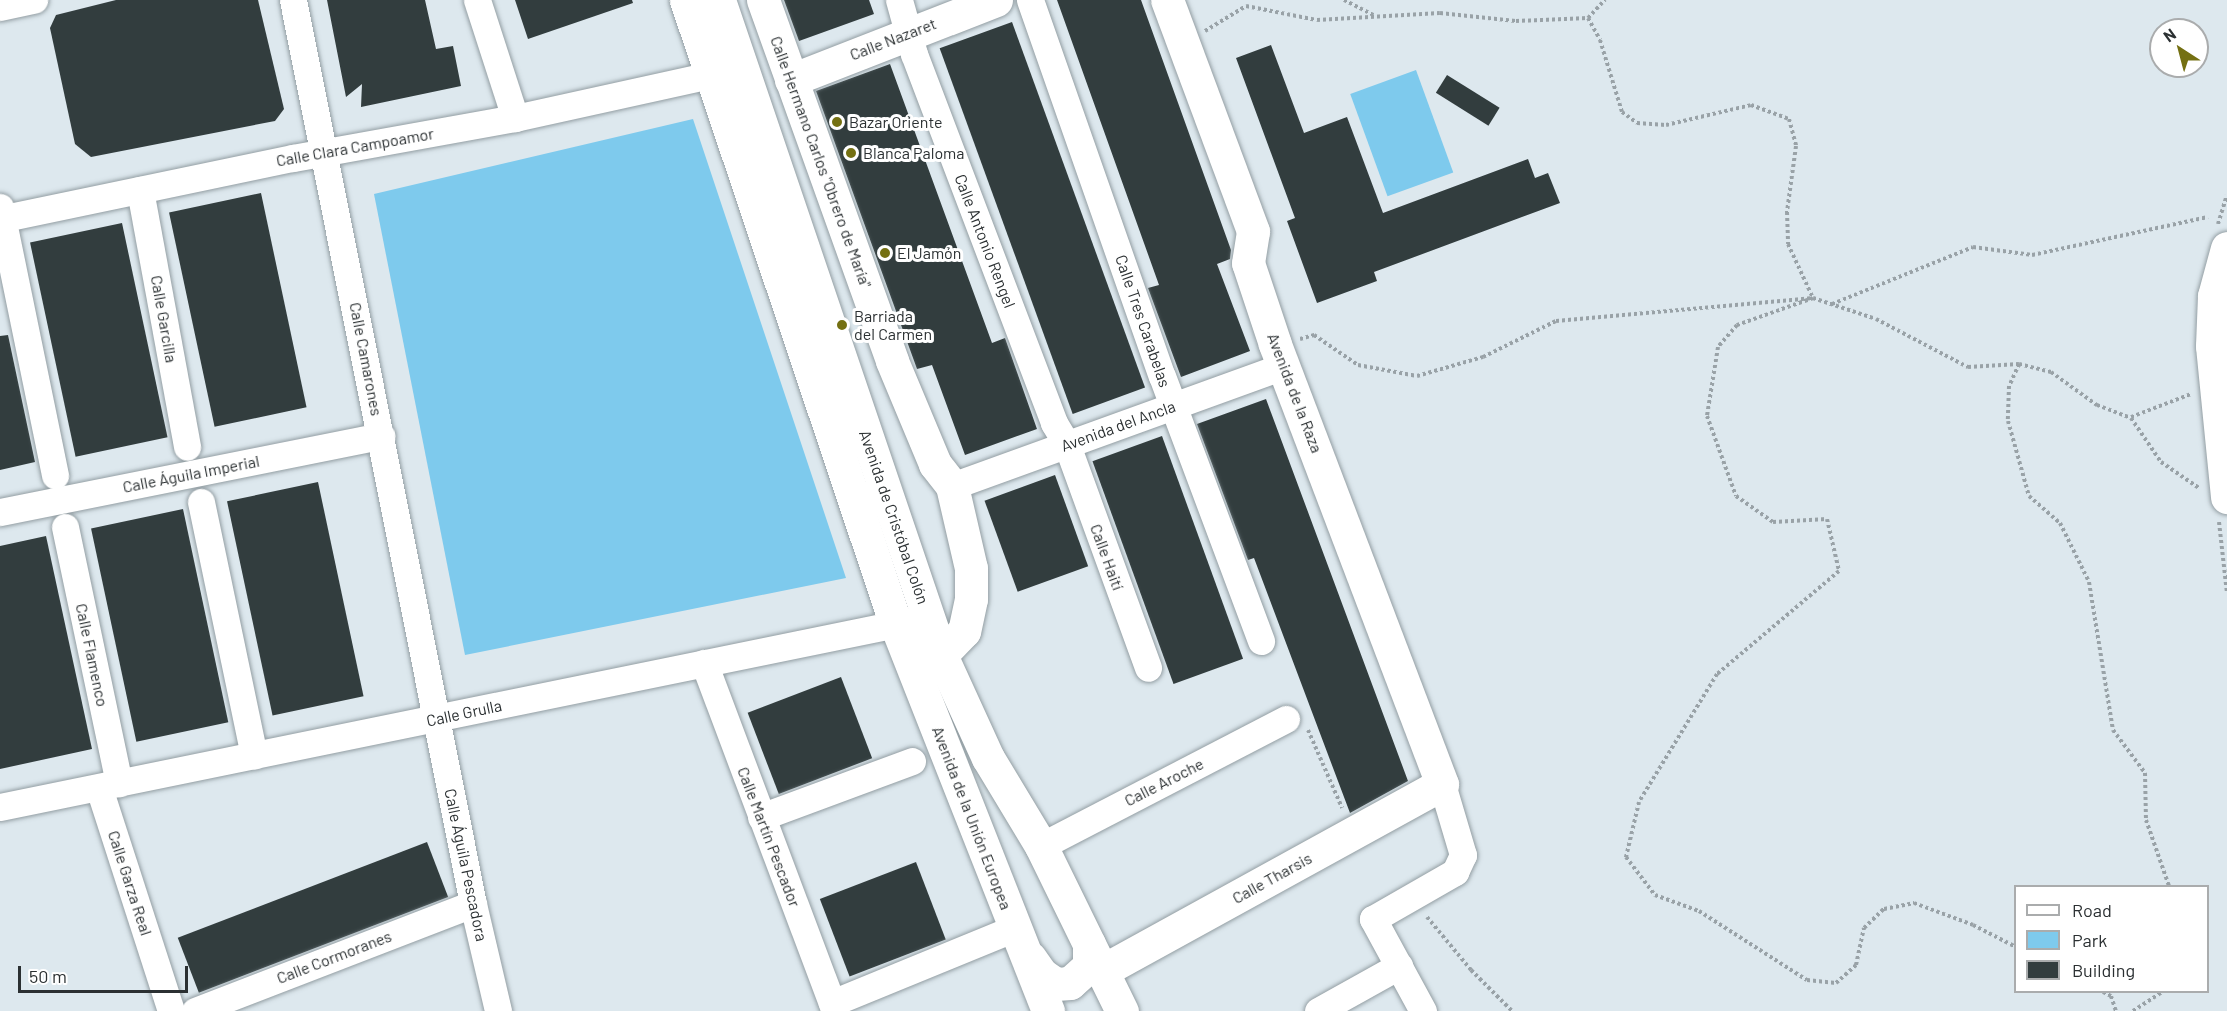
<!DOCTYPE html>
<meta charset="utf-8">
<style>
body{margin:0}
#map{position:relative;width:2227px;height:1011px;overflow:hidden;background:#dde8ee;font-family:Barlow,sans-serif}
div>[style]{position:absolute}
.green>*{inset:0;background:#7ecaed;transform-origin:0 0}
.building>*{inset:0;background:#323d3e;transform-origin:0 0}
.path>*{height:4px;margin-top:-2px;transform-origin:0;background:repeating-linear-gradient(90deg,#99a2a7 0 3px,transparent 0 6px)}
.roads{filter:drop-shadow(0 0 2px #939ea3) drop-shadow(0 0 2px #939ea3)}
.street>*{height:27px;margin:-13.5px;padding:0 13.5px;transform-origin:13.5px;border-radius:13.5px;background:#fff}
.secondary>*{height:33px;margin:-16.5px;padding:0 16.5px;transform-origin:16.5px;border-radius:16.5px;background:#fff}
.dots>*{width:16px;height:16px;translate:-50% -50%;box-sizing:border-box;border:3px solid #fff;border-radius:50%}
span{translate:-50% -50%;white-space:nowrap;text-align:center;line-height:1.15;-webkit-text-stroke:6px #fff;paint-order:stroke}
.street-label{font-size:16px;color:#2b3032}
.poi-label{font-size:16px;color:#2b3032}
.left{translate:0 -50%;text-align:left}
.legend{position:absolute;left:2014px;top:885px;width:195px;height:108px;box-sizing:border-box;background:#fff;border:2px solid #aaacad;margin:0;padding:8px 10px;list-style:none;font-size:18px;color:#2b3032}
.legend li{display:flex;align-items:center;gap:12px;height:30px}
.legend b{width:30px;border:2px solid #aaacad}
.north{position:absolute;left:2149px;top:18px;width:60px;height:60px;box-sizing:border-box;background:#fff;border:2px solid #aaacad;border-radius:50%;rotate:324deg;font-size:16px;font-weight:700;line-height:24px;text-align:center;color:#2b3032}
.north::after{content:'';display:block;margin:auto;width:21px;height:27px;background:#747012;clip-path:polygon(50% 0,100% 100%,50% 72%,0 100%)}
.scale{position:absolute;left:18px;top:966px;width:170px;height:27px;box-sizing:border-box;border:3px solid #2b3032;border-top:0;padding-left:8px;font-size:18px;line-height:21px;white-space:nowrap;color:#2b3032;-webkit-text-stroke:4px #fff;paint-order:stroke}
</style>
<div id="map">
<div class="green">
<i style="left:1416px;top:70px;width:109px;height:70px;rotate:70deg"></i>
<i style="clip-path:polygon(693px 119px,846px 578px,465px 655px,374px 194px)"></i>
</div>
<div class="building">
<i style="clip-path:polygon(116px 0,258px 0,284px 109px,275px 121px,91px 157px,75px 144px,50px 28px,56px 15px)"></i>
<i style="clip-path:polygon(327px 0,425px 0,436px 49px,453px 46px,461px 86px,361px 107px,362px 84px,346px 97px)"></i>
<i style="clip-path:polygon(515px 0,632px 0,633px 3px,528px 39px)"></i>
<i style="clip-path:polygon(784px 0,869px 0,874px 14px,799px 41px)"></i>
<i style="clip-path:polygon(1057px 0,1141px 0,1231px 250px,1230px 259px,1217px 264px,1250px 351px,1181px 377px,1148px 288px,1159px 285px)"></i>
<i style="left:1012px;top:22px;width:389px;height:77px;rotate:70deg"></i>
<i style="clip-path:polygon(1271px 45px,1304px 133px,1347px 117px,1383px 213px,1528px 159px,1535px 178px,1548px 173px,1560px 203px,1374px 272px,1377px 281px,1317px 303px,1287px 221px,1295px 218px,1236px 58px)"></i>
<i style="clip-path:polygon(890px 64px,992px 343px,1005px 338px,1037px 429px,965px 455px,932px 365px,917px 369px,816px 91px)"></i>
<i style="left:1447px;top:75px;width:62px;height:21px;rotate:32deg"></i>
<i style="left:261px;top:193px;width:219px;height:94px;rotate:78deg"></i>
<i style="left:122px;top:223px;width:219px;height:94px;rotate:78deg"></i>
<i style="clip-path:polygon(8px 335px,35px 462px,0 470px,0 336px)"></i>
<i style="clip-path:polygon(1266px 399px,1408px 781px,1350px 813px,1254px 558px,1248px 560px,1197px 424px)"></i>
<i style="left:1162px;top:436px;width:237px;height:74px;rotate:70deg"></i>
<i style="left:1055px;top:475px;width:97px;height:75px;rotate:70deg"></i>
<i style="left:318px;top:482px;width:219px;height:93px;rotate:78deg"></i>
<i style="left:183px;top:509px;width:218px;height:94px;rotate:78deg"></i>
<i style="clip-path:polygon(46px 536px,92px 749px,0 769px,0 546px)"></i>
<i style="left:841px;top:677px;width:87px;height:100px;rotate:69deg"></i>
<i style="left:427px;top:842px;width:59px;height:267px;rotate:69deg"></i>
<i style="left:916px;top:862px;width:83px;height:103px;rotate:69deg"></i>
</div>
<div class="path">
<i style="left:1344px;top:0;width:33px;rotate:27deg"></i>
<i style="left:1588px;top:18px;width:25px;rotate:-47deg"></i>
<i style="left:1205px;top:31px;width:48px;rotate:-31.4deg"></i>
<i style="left:1246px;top:6px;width:72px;rotate:11.2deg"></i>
<i style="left:1317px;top:20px;width:123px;rotate:-3.3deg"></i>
<i style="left:1440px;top:13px;width:76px;rotate:6deg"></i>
<i style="left:1516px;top:21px;width:72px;rotate:-2.4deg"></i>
<i style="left:1588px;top:18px;width:25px;rotate:61deg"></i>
<i style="left:1600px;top:40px;width:75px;rotate:73deg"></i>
<i style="left:1622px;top:112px;width:19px;rotate:36deg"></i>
<i style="left:1637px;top:123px;width:29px;rotate:4deg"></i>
<i style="left:1666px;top:125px;width:87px;rotate:-13.2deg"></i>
<i style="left:1751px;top:105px;width:40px;rotate:20.2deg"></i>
<i style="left:1789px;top:119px;width:28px;rotate:75deg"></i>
<i style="left:1796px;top:146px;width:67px;rotate:97.8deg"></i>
<i style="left:1787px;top:212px;width:32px;rotate:88deg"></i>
<i style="left:1788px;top:244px;width:60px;rotate:65.2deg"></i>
<i style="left:1813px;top:298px;width:81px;rotate:160.4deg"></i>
<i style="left:1737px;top:325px;width:29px;rotate:131deg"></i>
<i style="left:1718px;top:347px;width:70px;rotate:99.1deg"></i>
<i style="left:1707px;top:416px;width:85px;rotate:70.1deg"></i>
<i style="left:1736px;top:496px;width:45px;rotate:35.1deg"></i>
<i style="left:1773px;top:522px;width:54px;rotate:-3.2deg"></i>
<i style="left:1827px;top:519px;width:53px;rotate:77deg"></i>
<i style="left:1839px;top:571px;width:160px;rotate:139.8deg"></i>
<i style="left:1717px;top:674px;width:150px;rotate:121.4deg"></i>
<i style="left:1639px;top:802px;width:57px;rotate:103.3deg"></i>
<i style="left:1626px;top:857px;width:48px;rotate:52.7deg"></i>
<i style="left:1655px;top:895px;width:47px;rotate:20deg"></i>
<i style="left:1699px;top:911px;width:128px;rotate:32.6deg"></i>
<i style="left:1807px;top:980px;width:29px;rotate:6deg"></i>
<i style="left:1836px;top:983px;width:27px;rotate:-42deg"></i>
<i style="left:1856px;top:965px;width:38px;rotate:-78deg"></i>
<i style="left:1864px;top:928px;width:28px;rotate:-44deg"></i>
<i style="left:1884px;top:909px;width:31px;rotate:-11deg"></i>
<i style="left:1914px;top:903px;width:63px;rotate:20.4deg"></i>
<i style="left:1973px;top:925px;width:48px;rotate:27.1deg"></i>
<i style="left:2218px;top:224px;width:30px;rotate:-73deg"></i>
<i style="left:1832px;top:304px;width:152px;rotate:-22deg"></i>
<i style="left:1973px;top:247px;width:60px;rotate:7.7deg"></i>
<i style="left:2032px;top:255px;width:180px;rotate:-12.2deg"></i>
<i style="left:1300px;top:339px;width:15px;rotate:-16deg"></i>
<i style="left:1314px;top:335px;width:53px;rotate:34.3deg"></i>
<i style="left:1358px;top:365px;width:60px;rotate:10.6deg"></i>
<i style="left:1417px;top:376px;width:69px;rotate:-16.1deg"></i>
<i style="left:1483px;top:357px;width:81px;rotate:-26.3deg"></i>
<i style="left:1556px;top:321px;width:258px;rotate:-5.1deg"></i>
<i style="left:1813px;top:298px;width:66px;rotate:18.4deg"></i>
<i style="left:1876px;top:319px;width:104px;rotate:27.6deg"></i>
<i style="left:1968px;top:367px;width:51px;rotate:-3.4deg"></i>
<i style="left:2019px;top:364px;width:33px;rotate:14deg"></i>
<i style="left:2051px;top:372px;width:57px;rotate:35.7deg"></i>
<i style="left:2097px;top:405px;width:36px;rotate:21deg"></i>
<i style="left:2131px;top:418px;width:53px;rotate:55.7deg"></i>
<i style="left:2161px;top:462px;width:46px;rotate:34.4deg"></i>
<i style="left:2019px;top:364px;width:24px;rotate:114deg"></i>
<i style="left:2009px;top:386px;width:35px;rotate:92deg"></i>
<i style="left:2008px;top:421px;width:78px;rotate:74.4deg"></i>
<i style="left:2029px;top:496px;width:41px;rotate:41.1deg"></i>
<i style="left:2060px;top:523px;width:66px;rotate:63.8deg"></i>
<i style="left:2089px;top:582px;width:150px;rotate:80.8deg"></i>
<i style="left:2113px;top:730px;width:54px;rotate:53.3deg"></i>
<i style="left:2145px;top:773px;width:47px;rotate:88.8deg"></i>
<i style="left:2146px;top:820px;width:70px;rotate:70.8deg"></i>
<i style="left:2131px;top:417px;width:64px;rotate:-21deg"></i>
<i style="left:2219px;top:522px;width:71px;rotate:83.6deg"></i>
<i style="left:1308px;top:730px;width:85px;rotate:66.4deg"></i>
<i style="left:1427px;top:917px;width:69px;rotate:50.3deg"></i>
<i style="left:1471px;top:970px;width:58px;rotate:45deg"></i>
<i style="left:2103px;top:992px;width:9px;rotate:27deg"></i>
<i style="left:2111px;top:996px;width:16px;rotate:72deg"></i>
<i style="left:2133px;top:1011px;width:35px;rotate:-33deg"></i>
</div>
<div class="roads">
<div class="street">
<i style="left:293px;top:0;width:922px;rotate:78.74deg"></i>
<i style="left:473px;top:904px;width:110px;rotate:76.8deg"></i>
<i style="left:477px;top:0;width:124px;rotate:72.1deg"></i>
<i style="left:899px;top:0;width:56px;rotate:74.5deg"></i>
<i style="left:914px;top:54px;width:395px;rotate:69.2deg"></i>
<i style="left:1054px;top:423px;width:26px;rotate:59deg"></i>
<i style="left:1067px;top:445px;width:237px;rotate:70deg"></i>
<i style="left:1030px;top:0;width:398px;rotate:70.7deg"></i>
<i style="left:1162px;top:376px;width:283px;rotate:69.5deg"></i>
<i style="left:0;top:7px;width:35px;rotate:-12deg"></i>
<i style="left:140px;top:190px;width:261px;rotate:79.6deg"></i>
<i style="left:0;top:207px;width:274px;rotate:78.4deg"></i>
<i style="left:0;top:219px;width:299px;rotate:-11.8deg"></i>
<i style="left:293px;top:158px;width:226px;rotate:-10.2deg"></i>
<i style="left:515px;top:118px;width:201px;rotate:-12.4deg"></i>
<i style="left:952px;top:486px;width:353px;rotate:-19.9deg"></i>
<i style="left:201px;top:502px;width:259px;rotate:78.2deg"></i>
<i style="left:0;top:512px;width:389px;rotate:-11.3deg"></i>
<i style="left:65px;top:527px;width:262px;rotate:78.1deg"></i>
<i style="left:704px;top:663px;width:372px;rotate:69.4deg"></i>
<i style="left:99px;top:788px;width:234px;rotate:72.1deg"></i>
<i style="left:0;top:807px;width:935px;rotate:-11.54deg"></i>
<i style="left:761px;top:817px;width:161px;rotate:-20.3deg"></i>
<i style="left:1041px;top:846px;width:276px;rotate:-27.4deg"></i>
<i style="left:832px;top:1003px;width:198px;rotate:-22.3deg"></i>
<i style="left:195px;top:1011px;width:298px;rotate:-21.1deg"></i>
<i style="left:1318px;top:1011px;width:93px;rotate:-29.1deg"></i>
<i style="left:1423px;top:1011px;width:105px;rotate:-118.5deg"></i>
<i style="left:1373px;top:919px;width:95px;rotate:-29.8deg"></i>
<i style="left:1455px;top:872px;width:19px;rotate:-65deg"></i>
<i style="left:1463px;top:855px;width:74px;rotate:-106.5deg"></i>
</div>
<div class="secondary">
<i style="left:686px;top:0;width:659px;rotate:71.43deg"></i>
<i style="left:896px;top:625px;width:415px;rotate:68.5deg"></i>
<i style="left:719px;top:0;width:692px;rotate:71.28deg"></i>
<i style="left:941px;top:655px;width:113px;rotate:65.5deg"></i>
<i style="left:988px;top:758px;width:103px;rotate:58.9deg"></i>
<i style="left:1041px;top:846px;width:184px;rotate:63.9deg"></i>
<i style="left:763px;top:0;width:383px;rotate:70.3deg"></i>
<i style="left:892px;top:361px;width:112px;rotate:67.3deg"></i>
<i style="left:935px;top:464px;width:28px;rotate:52deg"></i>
<i style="left:952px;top:486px;width:84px;rotate:77deg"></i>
<i style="left:971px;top:568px;width:31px;rotate:90deg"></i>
<i style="left:971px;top:599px;width:33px;rotate:102deg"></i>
<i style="left:964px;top:631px;width:33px;rotate:134deg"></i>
<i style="left:791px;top:80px;width:220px;rotate:-21.3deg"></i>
<i style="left:2227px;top:248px;width:50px;rotate:105.2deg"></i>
<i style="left:2214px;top:296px;width:50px;rotate:92.3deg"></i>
<i style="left:2212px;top:346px;width:152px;rotate:84.3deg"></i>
<i style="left:1030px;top:958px;width:19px;rotate:55deg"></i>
<i style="left:1041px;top:974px;width:18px;rotate:34deg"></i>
<i style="left:1056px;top:984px;width:14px;rotate:-4deg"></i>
<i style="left:1070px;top:983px;width:25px;rotate:-42deg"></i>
<i style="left:1089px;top:966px;width:22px;rotate:-90deg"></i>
<i style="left:1102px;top:971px;width:388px;rotate:-28.8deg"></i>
<i style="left:1442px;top:784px;width:471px;rotate:-110.8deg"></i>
<i style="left:1275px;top:344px;width:85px;rotate:-108.4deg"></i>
<i style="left:1248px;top:263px;width:32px;rotate:-81deg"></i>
<i style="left:1253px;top:231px;width:246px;rotate:-110.4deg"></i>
</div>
</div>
<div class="dots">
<i style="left:837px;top:122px;background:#747012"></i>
<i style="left:851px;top:153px;background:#747012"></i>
<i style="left:885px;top:253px;background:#747012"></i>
<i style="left:842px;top:325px;background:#747012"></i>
</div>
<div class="street-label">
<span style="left:893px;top:39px;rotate:-21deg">Calle Nazaret</span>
<span style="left:355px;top:147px;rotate:-10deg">Calle Clara Campoamor</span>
<span style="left:821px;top:162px;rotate:70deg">Calle Hermano Carlos "Obrero de María"</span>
<span style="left:985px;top:241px;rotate:69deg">Calle Antonio Rengel</span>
<span style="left:164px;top:319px;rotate:80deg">Calle Garcilla</span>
<span style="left:1143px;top:321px;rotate:71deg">Calle Tres Carabelas</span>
<span style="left:366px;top:359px;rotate:79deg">Calle Camarones</span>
<span style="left:1295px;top:393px;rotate:69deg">Avenida de la Raza</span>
<span style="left:1118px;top:426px;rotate:-20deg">Avenida del Ancla</span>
<span style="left:191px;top:474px;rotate:-11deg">Calle Águila Imperial</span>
<span style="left:894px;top:517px;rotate:71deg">Avenida de Cristóbal Colón</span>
<span style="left:1107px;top:557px;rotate:70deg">Calle Haití</span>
<span style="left:92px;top:655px;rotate:78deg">Calle Flamenco</span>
<span style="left:464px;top:713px;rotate:-12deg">Calle Grulla</span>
<span style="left:1164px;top:782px;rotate:-27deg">Calle Aroche</span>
<span style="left:972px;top:818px;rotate:69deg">Avenida de la Unión Europea</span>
<span style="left:769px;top:837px;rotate:69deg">Calle Martín Pescador</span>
<span style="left:466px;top:865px;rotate:78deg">Calle Águila Pescadora</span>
<span style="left:1272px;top:878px;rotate:-29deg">Calle Tharsis</span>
<span style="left:130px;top:883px;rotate:72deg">Calle Garza Real</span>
<span style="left:334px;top:957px;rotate:-21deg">Calle Cormoranes</span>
</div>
<div class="poi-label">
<span class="left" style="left:849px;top:122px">Bazar Oriente</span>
<span class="left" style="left:863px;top:153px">Blanca Paloma</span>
<span class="left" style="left:897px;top:253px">El Jamón</span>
<span class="left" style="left:854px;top:325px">Barriada<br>del Carmen</span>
</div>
<ul class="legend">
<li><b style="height:8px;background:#fff"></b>Road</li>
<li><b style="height:16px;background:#7ecaed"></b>Park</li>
<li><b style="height:16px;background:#323d3e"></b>Building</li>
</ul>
<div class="north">N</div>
<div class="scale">50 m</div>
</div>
